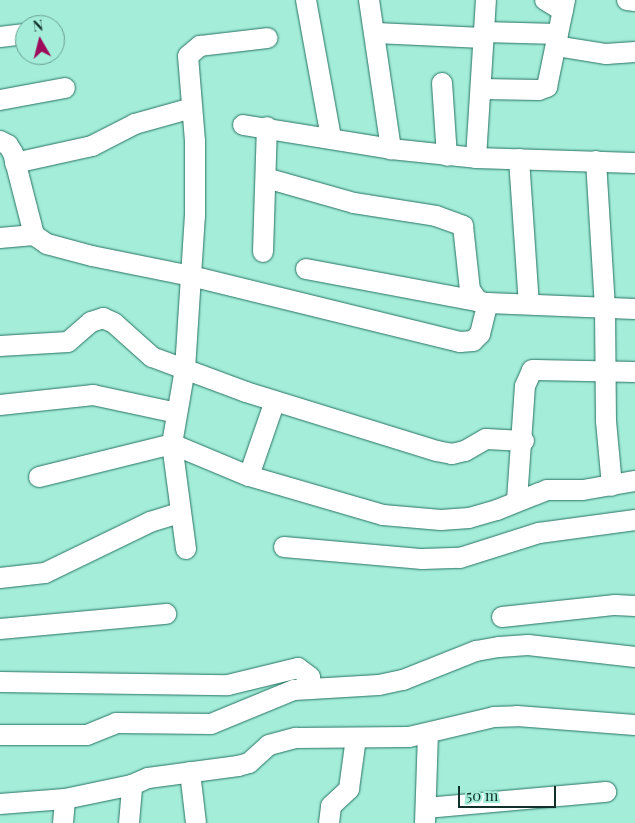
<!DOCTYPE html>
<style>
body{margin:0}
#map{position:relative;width:635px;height:823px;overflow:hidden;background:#a3edd9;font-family:"Playfair Display",serif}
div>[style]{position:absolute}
.roads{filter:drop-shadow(0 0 1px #287362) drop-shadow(0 0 1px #287362)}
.minor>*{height:20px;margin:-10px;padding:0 10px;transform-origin:10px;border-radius:10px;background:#fff}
span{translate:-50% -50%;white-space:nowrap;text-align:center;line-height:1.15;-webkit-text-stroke:4px #a3edd9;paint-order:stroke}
.north{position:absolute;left:15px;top:15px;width:50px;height:50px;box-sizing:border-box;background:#a3edd9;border:1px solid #69a193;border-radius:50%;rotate:352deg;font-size:14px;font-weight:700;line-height:20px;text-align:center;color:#113029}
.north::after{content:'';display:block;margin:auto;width:18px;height:22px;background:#9c0c5a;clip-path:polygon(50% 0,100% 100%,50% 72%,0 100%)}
.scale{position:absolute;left:458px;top:786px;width:98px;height:22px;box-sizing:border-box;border:2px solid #113029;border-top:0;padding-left:6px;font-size:15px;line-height:18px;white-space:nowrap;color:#113029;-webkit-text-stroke:4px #a3edd9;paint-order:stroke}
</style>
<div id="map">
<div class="roads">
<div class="minor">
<i style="left:306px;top:0;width:139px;rotate:79.7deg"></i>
<i style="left:369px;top:0;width:151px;rotate:81.6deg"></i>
<i style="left:391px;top:149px;width:85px;rotate:6deg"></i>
<i style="left:476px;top:158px;width:159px;rotate:1.8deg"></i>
<i style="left:545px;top:0;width:21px;rotate:31deg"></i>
<i style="left:627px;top:0;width:8px;rotate:7deg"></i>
<i style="left:483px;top:32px;width:75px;rotate:1.5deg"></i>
<i style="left:376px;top:33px;width:107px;rotate:2.7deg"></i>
<i style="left:0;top:37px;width:25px;rotate:-7deg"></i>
<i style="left:556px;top:46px;width:51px;rotate:9.1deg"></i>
<i style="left:606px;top:54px;width:29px;rotate:-4deg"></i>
<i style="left:442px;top:83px;width:73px;rotate:86.1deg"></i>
<i style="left:481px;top:89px;width:58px;rotate:1deg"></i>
<i style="left:539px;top:90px;width:9px;rotate:-21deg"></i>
<i style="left:547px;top:87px;width:89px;rotate:-78.3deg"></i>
<i style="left:0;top:100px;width:66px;rotate:-10.5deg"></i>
<i style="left:243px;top:125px;width:150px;rotate:9.2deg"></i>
<i style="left:0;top:141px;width:9px;rotate:27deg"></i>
<i style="left:8px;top:145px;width:9px;rotate:58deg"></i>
<i style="left:13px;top:153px;width:85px;rotate:75.6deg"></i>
<i style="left:34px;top:235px;width:16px;rotate:35deg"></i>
<i style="left:47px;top:244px;width:47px;rotate:14.9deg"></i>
<i style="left:92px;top:256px;width:101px;rotate:11.4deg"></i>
<i style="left:191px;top:276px;width:277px;rotate:13.8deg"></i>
<i style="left:460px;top:342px;width:13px;rotate:-4deg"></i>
<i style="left:473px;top:341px;width:10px;rotate:-45deg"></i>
<i style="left:480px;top:334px;width:32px;rotate:-76deg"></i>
<i style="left:488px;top:303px;width:147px;rotate:2.3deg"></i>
<i style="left:476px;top:158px;width:158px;rotate:-86.4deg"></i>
<i style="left:519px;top:159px;width:145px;rotate:86.1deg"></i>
<i style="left:596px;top:161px;width:147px;rotate:86.5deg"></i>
<i style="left:605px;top:308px;width:113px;rotate:89.5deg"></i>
<i style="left:606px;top:421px;width:65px;rotate:84.7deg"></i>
<i style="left:15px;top:163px;width:79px;rotate:-12.4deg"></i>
<i style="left:92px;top:146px;width:48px;rotate:-27.1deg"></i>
<i style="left:135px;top:124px;width:59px;rotate:-15.7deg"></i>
<i style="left:266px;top:178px;width:91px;rotate:15.9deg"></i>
<i style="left:354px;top:203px;width:83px;rotate:9deg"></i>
<i style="left:436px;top:216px;width:29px;rotate:20deg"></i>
<i style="left:463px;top:226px;width:64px;rotate:83.8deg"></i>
<i style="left:470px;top:290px;width:14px;rotate:54deg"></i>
<i style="left:0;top:238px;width:34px;rotate:-5deg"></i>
<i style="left:263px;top:252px;width:125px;rotate:-88.2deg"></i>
<i style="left:306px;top:269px;width:180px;rotate:10.6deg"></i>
<i style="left:0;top:346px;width:68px;rotate:-3.4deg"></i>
<i style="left:68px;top:342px;width:30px;rotate:-41deg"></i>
<i style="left:91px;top:322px;width:13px;rotate:-18deg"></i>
<i style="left:103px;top:318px;width:12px;rotate:24deg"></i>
<i style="left:114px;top:323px;width:51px;rotate:41.8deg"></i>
<i style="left:152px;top:357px;width:100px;rotate:20.4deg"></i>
<i style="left:246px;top:392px;width:200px;rotate:17.2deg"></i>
<i style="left:437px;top:451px;width:15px;rotate:11deg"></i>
<i style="left:452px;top:454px;width:13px;rotate:-13deg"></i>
<i style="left:465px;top:451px;width:24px;rotate:-30deg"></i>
<i style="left:486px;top:439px;width:38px;rotate:3deg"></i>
<i style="left:0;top:405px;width:94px;rotate:-6.1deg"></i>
<i style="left:93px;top:395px;width:86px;rotate:12.1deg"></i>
<i style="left:249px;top:476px;width:79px;rotate:-70.9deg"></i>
<i style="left:39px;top:477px;width:137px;rotate:-13.9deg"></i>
<i style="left:172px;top:444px;width:83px;rotate:22.6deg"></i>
<i style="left:249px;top:476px;width:140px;rotate:16.2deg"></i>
<i style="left:383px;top:515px;width:58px;rotate:4.9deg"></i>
<i style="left:441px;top:520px;width:28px;rotate:-4deg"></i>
<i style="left:469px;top:518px;width:29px;rotate:-16deg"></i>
<i style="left:497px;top:510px;width:54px;rotate:-21.8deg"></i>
<i style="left:547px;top:490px;width:36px"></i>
<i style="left:583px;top:490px;width:53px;rotate:-9.8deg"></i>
<i style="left:517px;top:500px;width:114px;rotate:-86deg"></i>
<i style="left:525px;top:386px;width:17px;rotate:-66deg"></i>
<i style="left:532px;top:370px;width:103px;rotate:1.1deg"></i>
<i style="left:284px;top:547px;width:139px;rotate:5deg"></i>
<i style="left:422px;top:559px;width:38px;rotate:-2deg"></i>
<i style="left:460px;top:558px;width:83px;rotate:-17.6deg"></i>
<i style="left:539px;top:533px;width:97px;rotate:-7.7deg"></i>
<i style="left:186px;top:549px;width:106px;rotate:-97.6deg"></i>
<i style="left:172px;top:444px;width:76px;rotate:-80.2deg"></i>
<i style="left:185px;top:369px;width:153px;rotate:-86.3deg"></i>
<i style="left:195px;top:216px;width:75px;rotate:-90deg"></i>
<i style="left:195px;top:141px;width:85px;rotate:-94.7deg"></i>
<i style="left:188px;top:56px;width:16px;rotate:-40deg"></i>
<i style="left:200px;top:46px;width:68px;rotate:-6.7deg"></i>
<i style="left:0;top:578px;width:45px;rotate:-6.3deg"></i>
<i style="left:45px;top:573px;width:117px;rotate:-25.9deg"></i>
<i style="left:150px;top:522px;width:31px;rotate:-17deg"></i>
<i style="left:502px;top:617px;width:114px;rotate:-6.1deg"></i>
<i style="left:615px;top:605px;width:20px;rotate:3deg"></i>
<i style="left:0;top:629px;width:167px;rotate:-5.2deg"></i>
<i style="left:0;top:682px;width:228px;rotate:0.8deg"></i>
<i style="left:228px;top:685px;width:72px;rotate:-13.7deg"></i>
<i style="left:298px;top:668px;width:15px;rotate:37deg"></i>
<i style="left:310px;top:677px;width:12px;rotate:81deg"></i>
<i style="left:0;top:735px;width:87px"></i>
<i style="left:87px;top:735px;width:31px;rotate:-22deg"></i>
<i style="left:116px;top:723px;width:95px;rotate:0.6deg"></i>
<i style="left:211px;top:724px;width:90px;rotate:-22.3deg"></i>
<i style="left:294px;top:690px;width:85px;rotate:-3.4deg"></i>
<i style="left:379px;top:685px;width:25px;rotate:-12deg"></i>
<i style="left:403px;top:680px;width:79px;rotate:-21.7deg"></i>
<i style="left:476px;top:651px;width:23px;rotate:-10deg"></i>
<i style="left:499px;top:647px;width:29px;rotate:-4deg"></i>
<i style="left:528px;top:645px;width:108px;rotate:6.4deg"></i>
<i style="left:190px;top:772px;width:51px;rotate:83.3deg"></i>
<i style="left:0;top:804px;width:65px;rotate:-4.4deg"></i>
<i style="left:65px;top:799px;width:68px;rotate:-11.8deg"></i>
<i style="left:132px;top:785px;width:17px;rotate:-24deg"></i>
<i style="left:148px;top:778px;width:91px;rotate:-7.6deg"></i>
<i style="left:238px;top:766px;width:11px;rotate:-15deg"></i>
<i style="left:249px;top:763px;width:27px;rotate:-42deg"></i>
<i style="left:269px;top:745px;width:28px;rotate:-15deg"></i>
<i style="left:296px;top:738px;width:113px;rotate:-0.5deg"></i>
<i style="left:409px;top:737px;width:87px;rotate:-13.2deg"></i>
<i style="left:494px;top:717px;width:23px;rotate:-2deg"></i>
<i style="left:517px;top:716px;width:118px;rotate:4.4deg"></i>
<i style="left:426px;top:808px;width:181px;rotate:-5.1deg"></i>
<i style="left:63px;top:823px;width:24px;rotate:-85deg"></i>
<i style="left:129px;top:823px;width:38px;rotate:-85deg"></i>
<i style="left:329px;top:823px;width:17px;rotate:-83deg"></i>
<i style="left:331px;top:806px;width:25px;rotate:-43deg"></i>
<i style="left:349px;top:789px;width:51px;rotate:-82.2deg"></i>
<i style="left:425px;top:823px;width:89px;rotate:-88.1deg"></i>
</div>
</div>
<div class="north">N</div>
<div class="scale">50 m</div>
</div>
